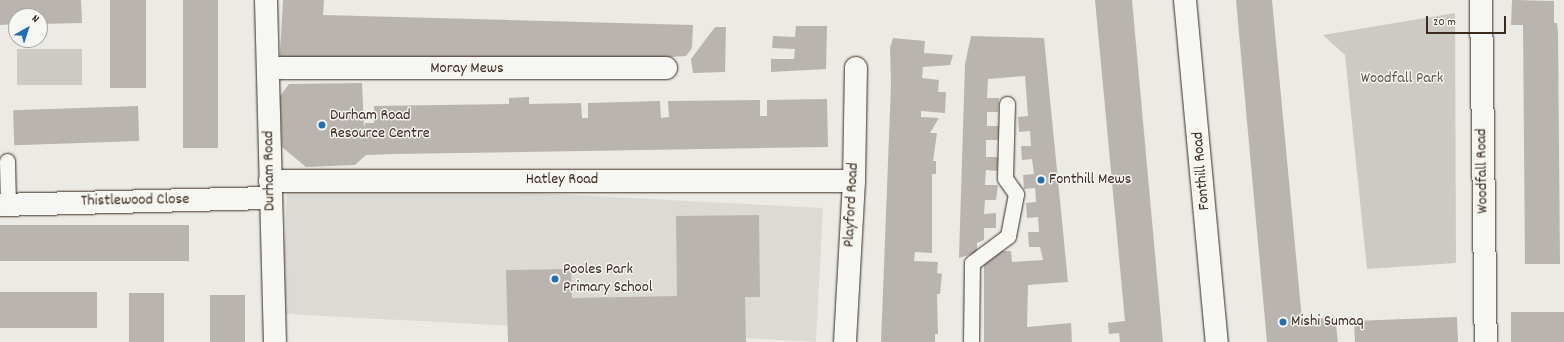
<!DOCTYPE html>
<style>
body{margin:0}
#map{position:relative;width:1564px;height:342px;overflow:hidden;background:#ebeae5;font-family:Dekko,sans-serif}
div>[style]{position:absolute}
.built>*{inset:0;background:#dcdad4;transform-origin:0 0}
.green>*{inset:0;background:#cdcac4;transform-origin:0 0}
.building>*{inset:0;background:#bab4ae;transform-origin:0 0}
.roads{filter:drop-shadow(0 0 1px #3b2a1e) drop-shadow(0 0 1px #3b2a1e)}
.lane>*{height:15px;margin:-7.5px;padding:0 7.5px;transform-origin:7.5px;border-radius:7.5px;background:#f6f6f2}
.street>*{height:22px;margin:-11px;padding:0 11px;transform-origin:11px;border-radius:11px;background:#f6f6f2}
.secondary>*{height:22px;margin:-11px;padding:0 11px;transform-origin:11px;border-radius:11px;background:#f6f6f2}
.dots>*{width:11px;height:11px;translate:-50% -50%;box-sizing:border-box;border:2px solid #f6f6f2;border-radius:50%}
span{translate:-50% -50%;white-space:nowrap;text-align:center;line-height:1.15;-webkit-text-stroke:3px #f6f6f2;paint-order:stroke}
.street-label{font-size:16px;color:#3b2a1e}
.park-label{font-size:16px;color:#605248}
.poi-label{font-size:16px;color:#3b2a1e}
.left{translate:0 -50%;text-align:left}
.north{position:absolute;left:8px;top:8px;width:40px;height:40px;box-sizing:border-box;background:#f6f6f2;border:1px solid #aba49d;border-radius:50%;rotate:39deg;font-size:11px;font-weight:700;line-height:16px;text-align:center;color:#3b2a1e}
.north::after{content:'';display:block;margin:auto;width:14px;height:18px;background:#1f6fb2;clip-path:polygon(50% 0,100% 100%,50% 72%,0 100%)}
.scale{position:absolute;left:1426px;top:16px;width:80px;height:18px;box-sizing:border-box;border:2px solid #3b2a1e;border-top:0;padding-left:5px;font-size:12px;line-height:14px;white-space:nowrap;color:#3b2a1e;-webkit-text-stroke:3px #f6f6f2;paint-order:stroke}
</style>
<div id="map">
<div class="built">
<i style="left:823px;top:208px;width:134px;height:536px;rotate:93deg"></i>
</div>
<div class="green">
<i style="clip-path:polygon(1455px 13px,1456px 263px,1367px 269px,1345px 55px,1323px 35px)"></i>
<i style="left:82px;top:49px;width:36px;height:65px;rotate:90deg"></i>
</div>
<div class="building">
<i style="clip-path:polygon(0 0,81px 0,82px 23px,40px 24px,40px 16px,16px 16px,16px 24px,0 25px)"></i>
<i style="left:110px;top:0;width:36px;height:88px"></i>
<i style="left:183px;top:0;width:35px;height:148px"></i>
<i style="clip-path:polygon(283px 0,324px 0,323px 15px,693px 25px,692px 48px,686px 56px,613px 61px,283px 59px,280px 55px)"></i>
<i style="clip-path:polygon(1095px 0,1132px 0,1163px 342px,1120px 342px,1119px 333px,1109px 334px,1108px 323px,1125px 321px)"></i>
<i style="clip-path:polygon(1236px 0,1272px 0,1302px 320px,1335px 317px,1338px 342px,1267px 342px)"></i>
<i style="clip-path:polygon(1512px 0,1554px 1px,1554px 23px,1557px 23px,1558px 32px,1560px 264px,1525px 264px,1523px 25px,1511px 25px)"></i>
<i style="clip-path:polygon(796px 26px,827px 26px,826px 69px,771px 72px,771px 59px,794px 59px,795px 49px,772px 48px,773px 36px,795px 37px)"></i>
<i style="clip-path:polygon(715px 27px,726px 27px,725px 72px,693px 73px,691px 59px)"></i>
<i style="clip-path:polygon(971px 36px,1044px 38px,1068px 282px,1028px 285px,1027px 327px,1071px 323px,1072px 342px,984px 342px,984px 264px,996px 251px,1011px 251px,1012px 262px,1043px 260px,1040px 247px,1029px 247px,1028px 232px,1039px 232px,1038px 217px,1027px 218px,1026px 203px,1036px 202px,1035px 188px,1024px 189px,1023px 175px,1034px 174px,1032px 159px,1022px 160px,1021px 146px,1031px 146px,1030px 131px,1019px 132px,1018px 117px,1028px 116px,1025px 76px,988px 79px,987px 98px,999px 98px,998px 112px,987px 112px,987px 126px,999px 126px,998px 140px,986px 140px,986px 157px,998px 157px,997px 171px,986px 170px,985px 185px,998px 185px,996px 200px,985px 200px,984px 214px,996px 213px,996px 228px,984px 228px,984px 240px,977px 243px,977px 252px,959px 258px,965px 64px)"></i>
<i style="clip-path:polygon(893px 38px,925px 41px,924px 53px,953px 55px,950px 65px,923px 67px,922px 78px,939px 80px,938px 92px,946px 92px,945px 113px,921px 111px,921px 117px,939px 118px,930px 133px,937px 133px,933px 161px,936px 161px,936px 174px,932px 174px,932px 253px,915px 252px,914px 261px,938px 262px,937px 273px,942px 274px,940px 294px,937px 294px,938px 334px,935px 334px,935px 342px,881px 342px,891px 85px,890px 48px)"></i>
<i style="clip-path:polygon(362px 83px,364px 128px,365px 123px,374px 123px,374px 106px,509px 104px,509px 98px,529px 97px,529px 104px,581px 103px,582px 118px,588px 118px,588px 103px,660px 101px,661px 118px,669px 117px,668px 101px,760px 100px,760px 116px,767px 116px,767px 100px,827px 99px,828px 147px,394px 154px,366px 155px,355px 165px,306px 167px,282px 147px,280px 96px,289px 84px)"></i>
<i style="left:138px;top:106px;width:35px;height:125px;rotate:88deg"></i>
<i style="clip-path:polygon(759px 215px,760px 297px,745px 297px,746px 342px,508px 342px,506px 270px,571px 269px,572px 298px,677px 296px,676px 216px)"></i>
<i style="left:189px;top:225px;width:36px;height:189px;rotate:90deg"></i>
<i style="left:97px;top:292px;width:36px;height:97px;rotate:90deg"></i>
<i style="left:129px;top:293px;width:35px;height:49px"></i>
<i style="left:210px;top:295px;width:35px;height:47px"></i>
<i style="left:1564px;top:312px;width:30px;height:53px;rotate:90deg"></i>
<i style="clip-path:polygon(1457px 317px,1458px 342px,1355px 342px,1354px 321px)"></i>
</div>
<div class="roads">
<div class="lane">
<i style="left:7px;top:161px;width:43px;rotate:88.7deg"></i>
<i style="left:971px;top:342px;width:79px;rotate:-89.3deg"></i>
<i style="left:972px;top:263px;width:45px;rotate:-36.9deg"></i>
<i style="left:1008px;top:236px;width:43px;rotate:-79.2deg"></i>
<i style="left:1016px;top:194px;width:19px;rotate:-125deg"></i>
<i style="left:1005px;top:178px;width:74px;rotate:-88.5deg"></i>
</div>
<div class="street">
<i style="left:266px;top:0;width:342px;rotate:88.5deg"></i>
<i style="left:1481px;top:0;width:342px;rotate:89.2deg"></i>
<i style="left:269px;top:68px;width:397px"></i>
<i style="left:270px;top:181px;width:584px"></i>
<i style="left:0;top:205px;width:270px;rotate:-1.5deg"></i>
<i style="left:845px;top:342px;width:161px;rotate:-86.8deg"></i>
<i style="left:854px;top:181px;width:113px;rotate:-89deg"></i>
</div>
<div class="secondary">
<i style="left:1185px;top:0;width:343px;rotate:84.7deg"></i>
</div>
</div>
<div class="dots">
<i style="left:322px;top:125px;background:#1f6fb2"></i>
<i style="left:1041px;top:180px;background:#1f6fb2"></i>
<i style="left:555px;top:279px;background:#1f6fb2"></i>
<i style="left:1283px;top:322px;background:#1f6fb2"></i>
</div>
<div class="street-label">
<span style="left:467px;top:69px">Moray Mews</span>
<span style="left:270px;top:171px;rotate:-91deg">Durham Road</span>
<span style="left:1202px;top:171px;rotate:-95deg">Fonthill Road</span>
<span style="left:1483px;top:171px;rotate:-91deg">Woodfall Road</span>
<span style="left:562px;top:180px">Hatley Road</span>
<span style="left:135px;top:201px;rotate:-1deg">Thistlewood Close</span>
<span style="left:852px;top:205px;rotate:-87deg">Playford Road</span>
</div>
<div class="park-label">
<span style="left:1402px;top:79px">Woodfall Park</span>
</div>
<div class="poi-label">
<span class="left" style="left:330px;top:125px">Durham Road<br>Resource Centre</span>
<span class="left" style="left:1049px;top:180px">Fonthill Mews</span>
<span class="left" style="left:563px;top:279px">Pooles Park<br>Primary School</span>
<span class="left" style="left:1291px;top:322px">Mishi Sumaq</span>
</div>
<div class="north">N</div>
<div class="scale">20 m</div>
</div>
